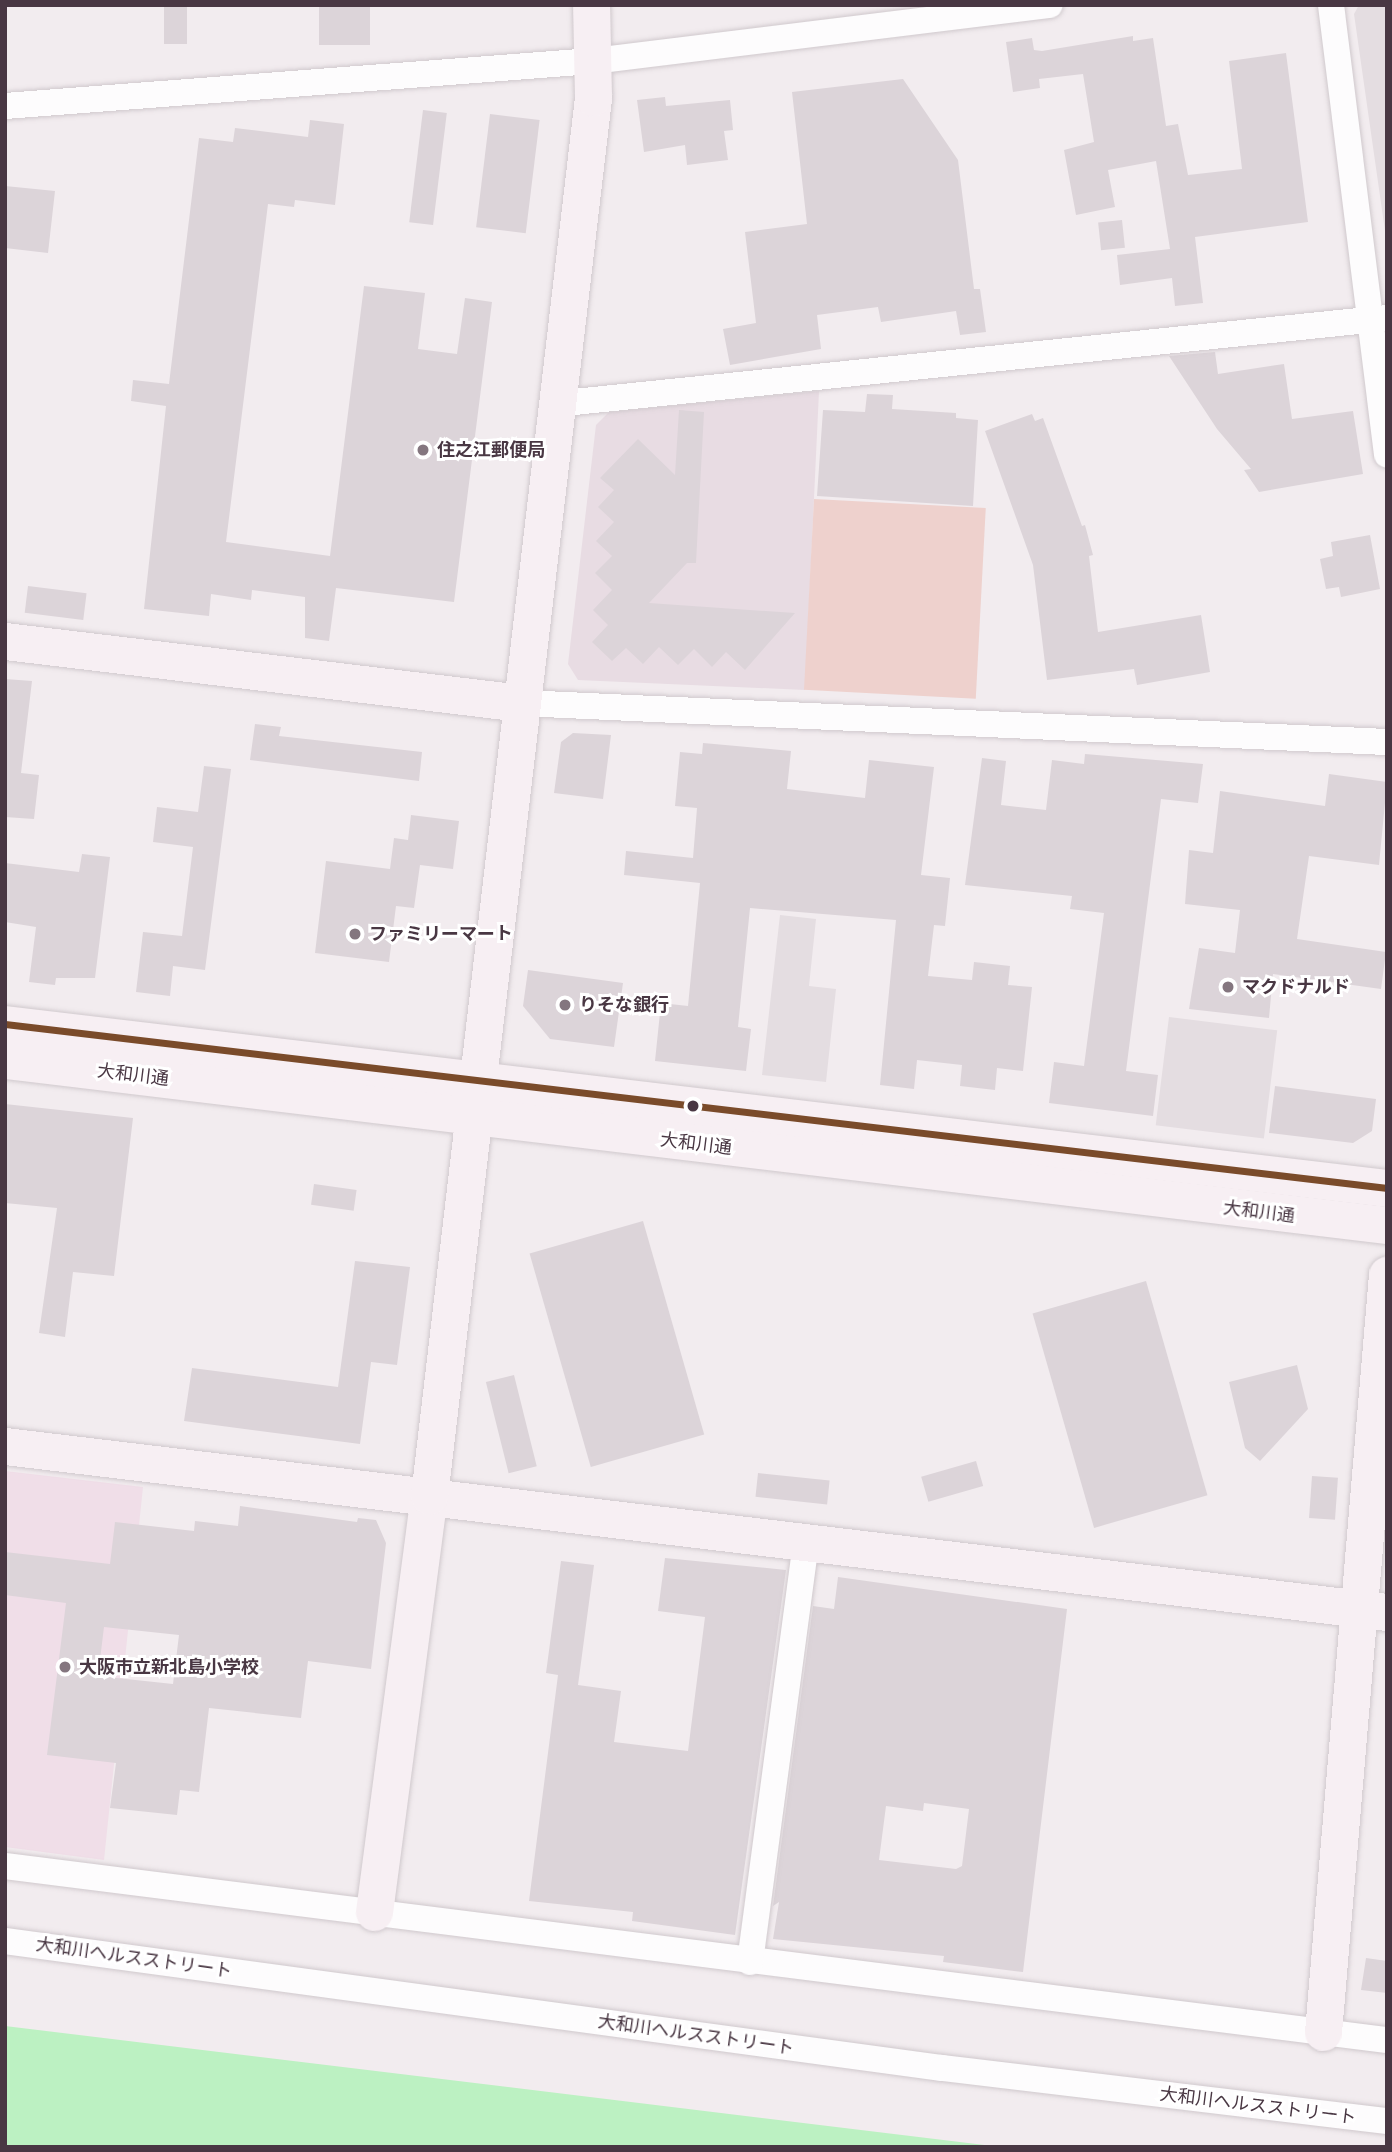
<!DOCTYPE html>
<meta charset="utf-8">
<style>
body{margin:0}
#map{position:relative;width:1392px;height:2152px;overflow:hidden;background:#f2ecef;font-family:"Varela Round","Noto Sans JP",sans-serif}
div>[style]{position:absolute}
.residential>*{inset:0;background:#e8dce3}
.education>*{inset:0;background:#f0dee8}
.green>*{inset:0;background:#eed1cd;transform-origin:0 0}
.parking>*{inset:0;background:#e4dde1;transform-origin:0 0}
.water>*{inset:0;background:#bcf1c2}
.building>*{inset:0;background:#dcd4d9;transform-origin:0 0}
.roads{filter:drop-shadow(0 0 2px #d0c9cd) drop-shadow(0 0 2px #d0c9cd)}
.street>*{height:26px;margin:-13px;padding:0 13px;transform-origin:13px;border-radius:13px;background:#fdfcfd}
.secondary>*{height:37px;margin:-18.5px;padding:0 18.5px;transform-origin:18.5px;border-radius:18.5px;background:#f7eff3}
.bus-1>*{height:7px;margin:-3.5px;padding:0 3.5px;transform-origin:3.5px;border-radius:3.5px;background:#7a4b2a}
.dots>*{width:19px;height:19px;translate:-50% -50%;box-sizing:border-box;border:4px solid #fff;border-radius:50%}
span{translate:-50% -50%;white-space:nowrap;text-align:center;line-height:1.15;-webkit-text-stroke:6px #fff;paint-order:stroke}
.poi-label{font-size:18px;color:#493743;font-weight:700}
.left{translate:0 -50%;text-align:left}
.street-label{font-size:18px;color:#493743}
.frame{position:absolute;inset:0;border:7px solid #493743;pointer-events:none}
</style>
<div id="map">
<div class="residential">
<i style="clip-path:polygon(819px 391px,805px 690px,578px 680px,568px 664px,596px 425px,609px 412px)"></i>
</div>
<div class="education">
<i style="clip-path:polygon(5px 1471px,143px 1487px,104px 1860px,5px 1847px)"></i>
</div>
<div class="green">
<i style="left:814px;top:499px;width:172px;height:191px;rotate:3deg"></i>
</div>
<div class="parking">
<i style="clip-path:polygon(1359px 5px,1387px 5px,1387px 245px,1354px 14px)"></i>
<i style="clip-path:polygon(780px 915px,816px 919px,809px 986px,836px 989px,826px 1082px,762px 1075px)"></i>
<i style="left:1169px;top:1017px;width:109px;height:109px;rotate:7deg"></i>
</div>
<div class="water">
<i style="clip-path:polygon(5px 2026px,1001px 2147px,5px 2147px)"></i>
</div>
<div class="building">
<i style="left:164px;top:5px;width:23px;height:39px"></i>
<i style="left:319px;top:5px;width:51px;height:40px"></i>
<i style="clip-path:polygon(1133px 36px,1133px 41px,1153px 38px,1166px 126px,1178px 124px,1188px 175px,1242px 169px,1229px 61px,1286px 53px,1308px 222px,1195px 237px,1203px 303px,1175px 306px,1172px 278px,1120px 285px,1117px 255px,1170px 249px,1156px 161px,1108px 170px,1115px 207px,1076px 215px,1064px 150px,1094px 142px,1083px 74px,1039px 79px,1040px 88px,1013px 92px,1006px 42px,1032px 38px,1034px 50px,1042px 51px)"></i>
<i style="clip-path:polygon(903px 79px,958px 160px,974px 289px,980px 289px,986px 332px,960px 335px,956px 311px,881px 322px,878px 307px,817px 315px,821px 349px,730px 365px,723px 329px,756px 323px,745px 232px,807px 224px,792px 92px)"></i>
<i style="clip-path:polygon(665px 97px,666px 106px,730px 100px,733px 130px,724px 131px,728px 160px,687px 165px,685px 145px,644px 152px,637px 100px)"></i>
<i style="left:423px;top:110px;width:24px;height:113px;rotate:7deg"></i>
<i style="left:490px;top:114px;width:50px;height:114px;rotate:7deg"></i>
<i style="clip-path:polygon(310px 120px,344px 124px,335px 205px,295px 200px,294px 207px,268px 204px,226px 542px,330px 556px,364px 286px,425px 293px,418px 349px,457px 354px,465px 298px,492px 302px,454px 602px,336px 588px,329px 641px,305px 638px,305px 597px,252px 590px,251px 600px,211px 594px,209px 616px,144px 609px,166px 406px,131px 401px,133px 380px,169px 384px,199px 138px,233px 142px,235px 128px,308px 137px)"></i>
<i style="clip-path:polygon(5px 186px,55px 191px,48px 253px,5px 248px)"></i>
<i style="left:1122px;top:220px;width:28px;height:24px;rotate:84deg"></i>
<i style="clip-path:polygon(1215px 352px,1218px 374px,1284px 364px,1292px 419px,1353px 411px,1363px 474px,1259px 492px,1244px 470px,1251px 469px,1217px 429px,1169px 356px)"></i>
<i style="clip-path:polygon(867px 394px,893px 395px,892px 409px,956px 413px,956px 418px,978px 420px,973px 506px,817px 496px,823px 410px,865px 412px)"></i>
<i style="clip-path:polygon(679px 410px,704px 412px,696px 563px,687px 563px,649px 603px,795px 613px,745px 670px,726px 652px,712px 667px,694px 649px,678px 665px,659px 647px,643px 664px,626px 648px,612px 661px,592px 642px,608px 625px,593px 610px,612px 590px,595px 573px,612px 556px,596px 541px,614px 522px,598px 507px,614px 490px,600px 478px,638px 439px,675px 475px)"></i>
<i style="clip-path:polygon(1032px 414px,1035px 421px,1043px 418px,1082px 526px,1085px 525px,1093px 555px,1089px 556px,1098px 632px,1201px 615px,1210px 672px,1137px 685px,1134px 669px,1047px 680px,1033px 565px,985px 431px)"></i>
<i style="clip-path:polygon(1370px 535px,1380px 589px,1341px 597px,1339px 587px,1326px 589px,1320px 559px,1333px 556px,1331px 542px)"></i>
<i style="left:28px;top:586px;width:59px;height:27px;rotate:7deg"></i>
<i style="clip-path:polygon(5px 679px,32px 681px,21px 773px,39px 775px,34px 819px,5px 817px)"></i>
<i style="clip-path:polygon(255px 724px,281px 727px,279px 736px,422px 752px,419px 781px,250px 760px)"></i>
<i style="clip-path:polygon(573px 733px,611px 735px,603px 799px,554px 793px,561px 742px)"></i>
<i style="clip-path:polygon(703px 743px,791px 751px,787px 789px,865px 798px,869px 760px,934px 767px,921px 875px,950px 878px,945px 926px,934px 925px,928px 976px,972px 980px,974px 962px,1010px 966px,1008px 985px,1032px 987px,1023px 1071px,997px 1068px,995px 1090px,960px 1086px,962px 1065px,917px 1060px,914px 1089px,880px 1085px,896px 920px,750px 908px,738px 1027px,751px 1029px,746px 1071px,655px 1061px,661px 1003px,688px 1006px,700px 883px,624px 875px,626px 851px,693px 858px,697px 808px,675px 806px,680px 752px,702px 754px)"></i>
<i style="clip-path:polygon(1085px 754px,1203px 764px,1198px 803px,1161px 799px,1126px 1071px,1158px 1075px,1153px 1116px,1049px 1103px,1054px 1062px,1084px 1066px,1104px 913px,1070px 909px,1072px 896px,965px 885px,982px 758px,1006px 761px,1001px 805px,1046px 810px,1052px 760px,1084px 764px)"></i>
<i style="clip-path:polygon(204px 766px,231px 769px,205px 970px,173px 966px,170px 996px,136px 992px,143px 932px,182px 936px,193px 847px,153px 842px,157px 807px,198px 812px)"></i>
<i style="clip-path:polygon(1329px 774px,1387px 782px,1379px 865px,1309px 856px,1297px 939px,1386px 952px,1381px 989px,1273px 974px,1269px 1018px,1189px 1009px,1199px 948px,1235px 953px,1240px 910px,1185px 904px,1189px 850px,1213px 853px,1220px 791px,1325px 806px)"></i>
<i style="clip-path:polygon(411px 815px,459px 821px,453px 869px,420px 865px,414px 908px,396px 906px,389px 962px,315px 953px,326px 861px,390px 869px,394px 838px,408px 840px)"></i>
<i style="clip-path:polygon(82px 854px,110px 857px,95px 978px,56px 978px,55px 985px,29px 982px,36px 927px,5px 922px,5px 863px,79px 872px)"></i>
<i style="clip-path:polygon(528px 970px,623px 983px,614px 1047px,550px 1039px,523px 1006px)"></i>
<i style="clip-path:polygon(1275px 1086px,1376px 1099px,1372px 1131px,1353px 1143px,1269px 1133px)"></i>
<i style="clip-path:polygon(5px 1104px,133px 1118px,114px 1276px,73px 1272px,65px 1337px,39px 1333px,57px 1208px,5px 1203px)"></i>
<i style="left:314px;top:1184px;width:43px;height:21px;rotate:8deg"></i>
<i style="left:643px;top:1221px;width:222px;height:118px;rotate:74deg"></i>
<i style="clip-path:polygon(355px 1261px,410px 1267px,397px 1365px,371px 1362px,360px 1444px,184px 1421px,192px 1368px,338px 1387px)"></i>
<i style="left:1146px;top:1281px;width:223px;height:118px;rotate:74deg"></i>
<i style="clip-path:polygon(1297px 1365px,1308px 1409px,1260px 1461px,1245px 1448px,1229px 1382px)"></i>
<i style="left:514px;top:1375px;width:94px;height:29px;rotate:76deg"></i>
<i style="left:976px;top:1461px;width:26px;height:57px;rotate:74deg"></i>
<i style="left:758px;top:1473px;width:72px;height:24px;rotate:6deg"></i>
<i style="left:1312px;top:1476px;width:26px;height:42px;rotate:4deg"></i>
<i style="clip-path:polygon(evenodd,240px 1506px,357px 1522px,358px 1518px,376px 1520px,386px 1543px,371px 1669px,308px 1661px,301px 1718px,209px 1708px,199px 1792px,180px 1790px,177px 1815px,110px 1808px,116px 1763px,47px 1755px,66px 1603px,5px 1595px,5px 1552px,110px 1564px,115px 1522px,194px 1531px,195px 1521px,238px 1526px,240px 1506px,104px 1627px,179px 1635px,173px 1684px,98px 1676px,104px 1627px)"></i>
<i style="clip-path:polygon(665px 1558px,786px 1570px,735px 1935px,632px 1921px,633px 1912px,529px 1901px,558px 1675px,546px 1673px,561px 1561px,594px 1565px,578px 1685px,621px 1691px,614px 1742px,688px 1751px,705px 1617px,658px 1611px)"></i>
<i style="clip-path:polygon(evenodd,838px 1577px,1067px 1609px,1023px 1972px,943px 1962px,944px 1956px,773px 1939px,779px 1902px,773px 1906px,813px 1606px,834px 1609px,838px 1577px,924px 1803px,969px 1809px,962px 1866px,956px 1869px,879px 1860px,886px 1806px,923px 1811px,924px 1803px)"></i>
<i style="clip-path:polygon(1366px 1958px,1387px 1961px,1387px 1993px,1361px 1990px)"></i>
</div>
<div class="roads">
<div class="street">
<i style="left:1331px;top:5px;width:453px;rotate:82.9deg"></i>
<i style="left:5px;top:106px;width:590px;rotate:-4.38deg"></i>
<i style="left:593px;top:61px;width:460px;rotate:-7deg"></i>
<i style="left:555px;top:404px;width:836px;rotate:-5.9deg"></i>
<i style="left:521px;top:703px;width:867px;rotate:2.58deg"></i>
<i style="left:5px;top:1866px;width:1393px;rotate:7.18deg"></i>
<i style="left:5px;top:1941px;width:946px;rotate:7.72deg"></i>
<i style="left:942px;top:2068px;width:448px;rotate:6.8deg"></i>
<i style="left:750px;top:1962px;width:426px;rotate:-82.4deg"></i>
</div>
<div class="secondary">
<i style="left:5px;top:641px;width:520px;rotate:6.85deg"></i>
<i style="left:5px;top:1024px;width:1392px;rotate:6.77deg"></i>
<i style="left:5px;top:1060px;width:1392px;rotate:6.81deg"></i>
<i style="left:5px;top:1446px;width:1392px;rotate:6.85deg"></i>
<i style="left:374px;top:1912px;width:420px;rotate:-82.5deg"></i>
<i style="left:429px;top:1496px;width:1409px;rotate:-83.31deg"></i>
<i style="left:593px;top:97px;width:92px;rotate:-91.2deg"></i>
<i style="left:1323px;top:2032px;width:760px;rotate:-85.17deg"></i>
</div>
</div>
<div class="bus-1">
<i style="left:5px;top:1024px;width:1392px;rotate:6.77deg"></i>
</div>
<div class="dots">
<i style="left:423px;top:450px;background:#84767f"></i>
<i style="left:355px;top:934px;background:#84767f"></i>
<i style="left:1228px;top:987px;background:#84767f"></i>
<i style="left:565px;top:1005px;background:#84767f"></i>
<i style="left:693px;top:1106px;background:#493743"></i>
<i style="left:65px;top:1667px;background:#84767f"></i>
</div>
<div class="poi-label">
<span class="left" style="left:437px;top:450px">住之江郵便局</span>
<span class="left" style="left:369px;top:934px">ファミリーマート</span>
<span class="left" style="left:1242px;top:987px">マクドナルド</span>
<span class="left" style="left:579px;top:1005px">りそな銀行</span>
<span class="left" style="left:79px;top:1667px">大阪市立新北島小学校</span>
</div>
<div class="street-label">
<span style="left:133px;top:1075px;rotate:7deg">大和川通</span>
<span style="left:696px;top:1144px;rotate:7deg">大和川通</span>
<span style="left:1259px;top:1212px;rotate:7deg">大和川通</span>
<span style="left:134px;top:1958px;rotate:8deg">大和川ヘルスストリート</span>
<span style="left:696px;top:2035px;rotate:8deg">大和川ヘルスストリート</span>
<span style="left:1258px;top:2106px;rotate:7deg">大和川ヘルスストリート</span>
</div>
<div class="frame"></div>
</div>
